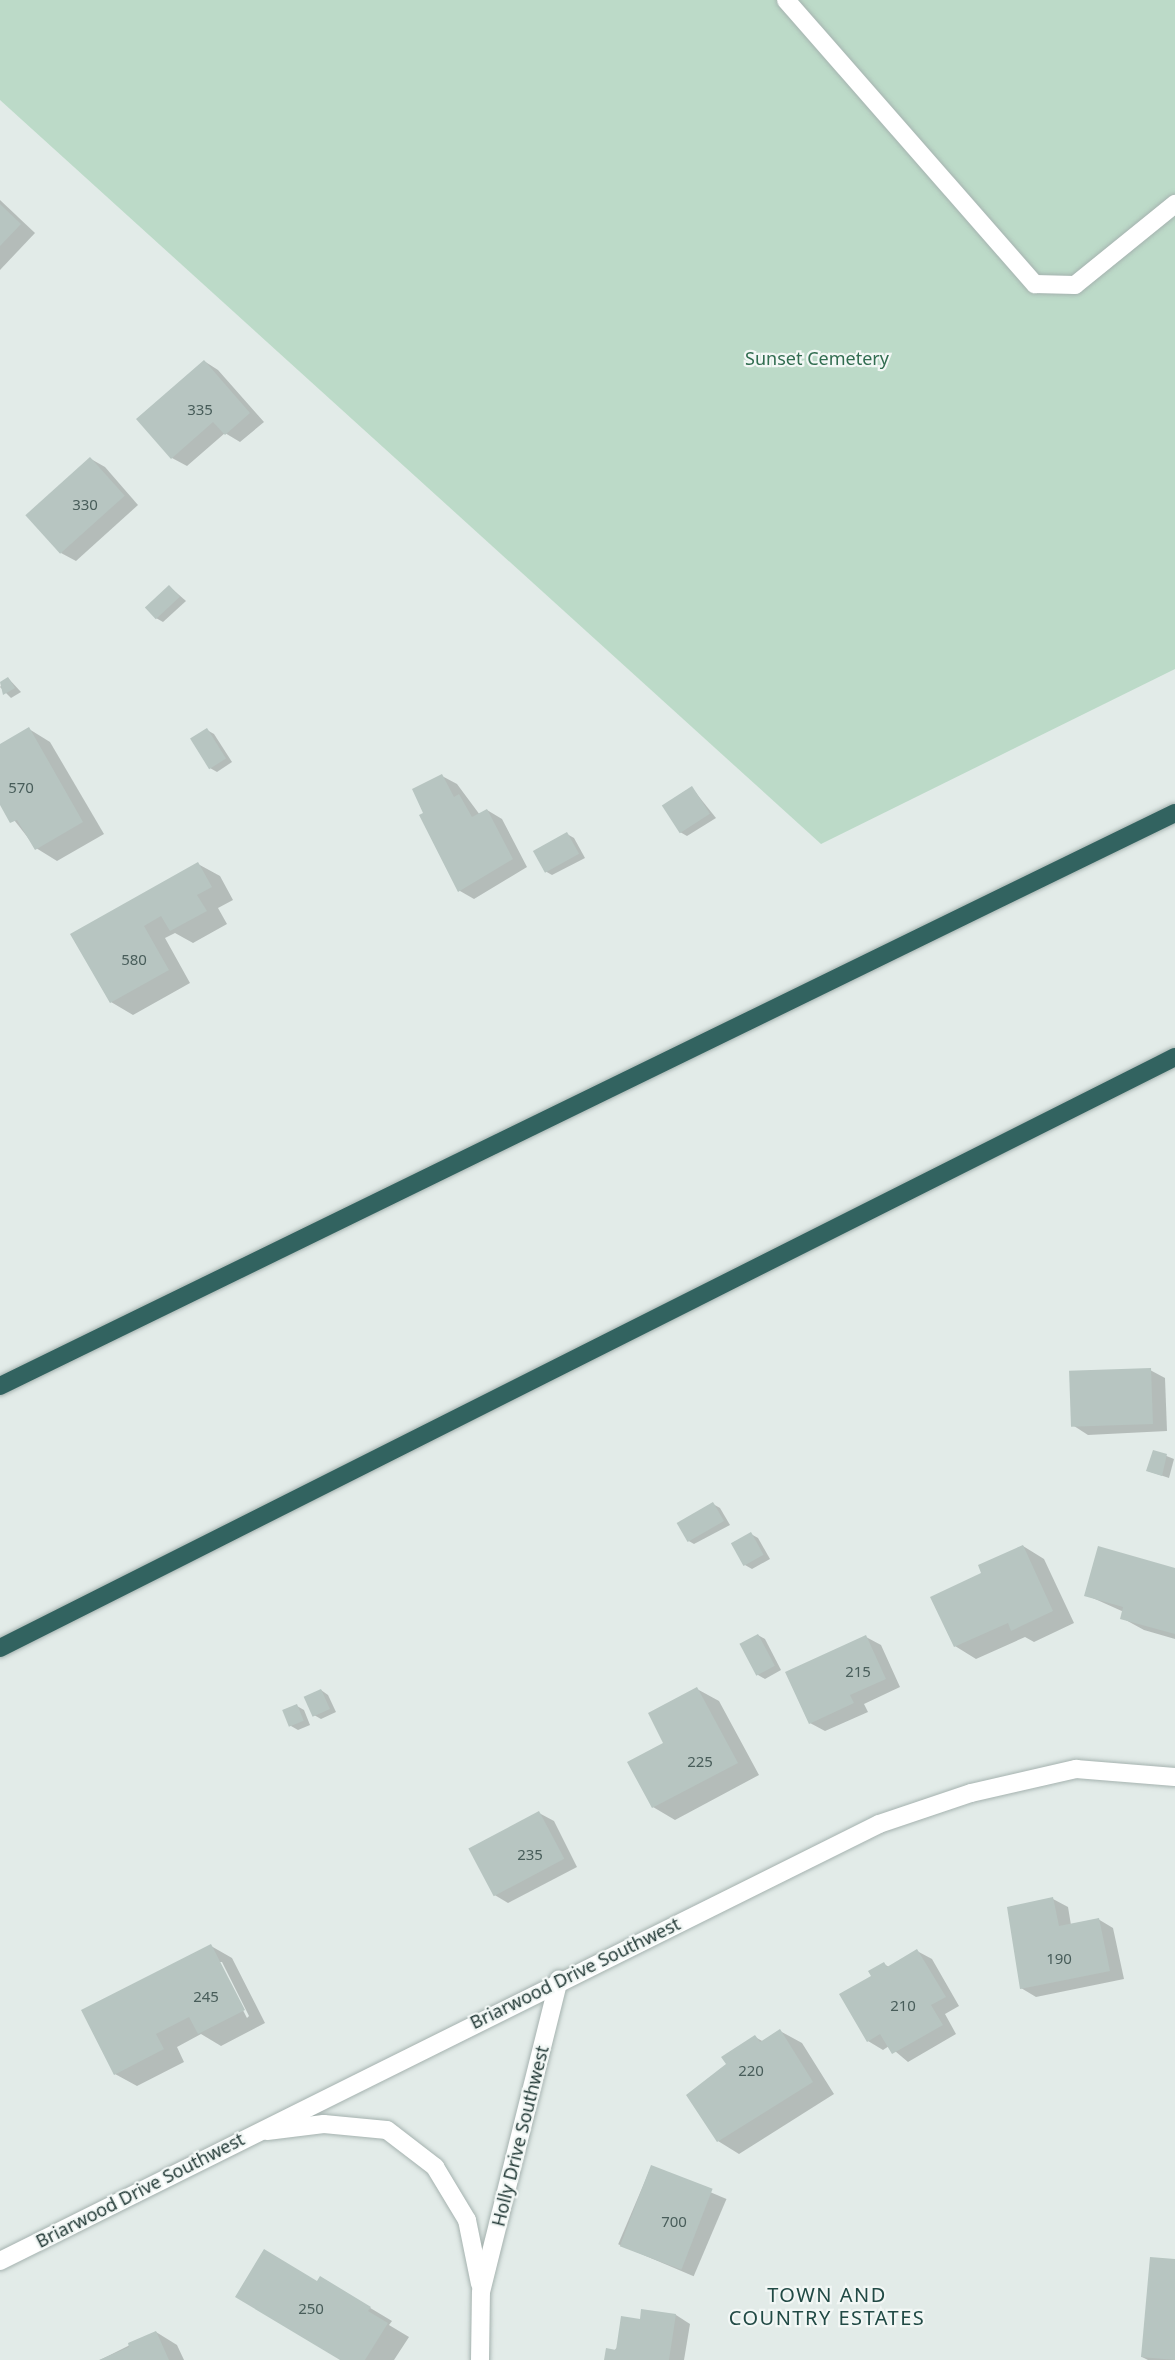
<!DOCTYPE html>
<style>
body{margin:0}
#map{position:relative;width:1175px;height:2360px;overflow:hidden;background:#e2ebe8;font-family:"Noto Sans",sans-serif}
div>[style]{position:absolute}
.green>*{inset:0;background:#bcdac8}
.shadow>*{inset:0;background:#0003;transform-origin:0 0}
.building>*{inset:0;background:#b7c5c1;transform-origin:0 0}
.roads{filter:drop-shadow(0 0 2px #a5b2af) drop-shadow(0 0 2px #a5b2af)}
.lane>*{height:18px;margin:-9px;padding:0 9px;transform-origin:9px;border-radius:9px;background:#fff}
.street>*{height:18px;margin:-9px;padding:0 9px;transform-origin:9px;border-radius:9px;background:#fff}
.highway>*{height:18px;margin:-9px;padding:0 9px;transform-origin:9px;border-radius:9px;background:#326360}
span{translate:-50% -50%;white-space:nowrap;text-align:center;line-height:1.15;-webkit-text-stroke:4.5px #f2f7f5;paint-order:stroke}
.number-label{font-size:15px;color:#485d5a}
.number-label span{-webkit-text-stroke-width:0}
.park-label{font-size:18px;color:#316d50}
.street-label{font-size:18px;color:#233a37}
.neighbourhood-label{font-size:20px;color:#214a45;letter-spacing:1.5px}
</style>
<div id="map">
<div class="green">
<i style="clip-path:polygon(0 0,1175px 0,1175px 669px,821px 844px,0 100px)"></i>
</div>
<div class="shadow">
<i style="clip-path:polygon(0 200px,35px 233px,0 270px)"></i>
<i style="clip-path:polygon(204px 361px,218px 370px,264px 422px,240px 442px,225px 433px,187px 466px,172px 458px,138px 419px)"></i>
<i style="clip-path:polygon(91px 459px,105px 467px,138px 505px,76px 561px,61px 553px)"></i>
<i style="clip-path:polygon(170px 587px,186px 601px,163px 622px,156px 618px)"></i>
<i style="clip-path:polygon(8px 678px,21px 692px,11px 698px,0 687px)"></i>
<i style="clip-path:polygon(29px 729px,50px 742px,104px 834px,57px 861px,36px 848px,0 802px,0 745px)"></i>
<i style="clip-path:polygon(207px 730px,214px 734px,232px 762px,217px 772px,210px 768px)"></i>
<i style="clip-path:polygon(442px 776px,457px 784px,480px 815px,487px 810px,502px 819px,527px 867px,474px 899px,460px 891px)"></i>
<i style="clip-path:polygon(692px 788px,716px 818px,687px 836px,680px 832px,664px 806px)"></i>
<i style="clip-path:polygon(567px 834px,574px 838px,585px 858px,552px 875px,545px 871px)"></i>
<i style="clip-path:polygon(198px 864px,220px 876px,233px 900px,218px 908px,227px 924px,193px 943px,175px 933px,165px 938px,190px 983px,133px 1015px,111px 1002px,72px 935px)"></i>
<i style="clip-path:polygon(1150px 1370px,1165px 1378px,1167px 1431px,1088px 1435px,1074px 1426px)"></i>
<i style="clip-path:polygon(1154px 1451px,1174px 1459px,1169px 1478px,1148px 1471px)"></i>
<i style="clip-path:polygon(713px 1504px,720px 1508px,730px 1525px,694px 1544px,687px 1540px)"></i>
<i style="clip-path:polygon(751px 1534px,758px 1538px,770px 1559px,752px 1569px,745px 1565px)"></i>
<i style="clip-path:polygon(1023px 1546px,1044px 1559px,1074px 1623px,1034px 1642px,1025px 1637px,976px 1659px,955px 1646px,983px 1574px)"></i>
<i style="clip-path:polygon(1175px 1569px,1175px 1639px,1144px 1630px,1122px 1618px,1124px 1612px,1086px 1595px)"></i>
<i style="clip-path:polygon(758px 1635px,765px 1639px,781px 1670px,765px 1679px,758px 1675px)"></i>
<i style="clip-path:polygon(866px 1637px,881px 1645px,900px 1687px,864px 1704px,868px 1712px,825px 1731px,810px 1723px)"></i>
<i style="clip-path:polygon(697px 1689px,719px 1701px,759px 1775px,675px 1820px,653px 1807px,629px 1762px,665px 1744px)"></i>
<i style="clip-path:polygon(321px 1690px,328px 1695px,336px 1712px,321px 1719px,314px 1715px)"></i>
<i style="clip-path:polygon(297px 1706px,304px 1710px,310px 1725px,298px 1730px,291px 1726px)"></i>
<i style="clip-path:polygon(539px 1813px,554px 1821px,577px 1867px,508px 1903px,493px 1894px)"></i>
<i style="clip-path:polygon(1053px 1899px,1068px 1907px,1071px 1925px,1098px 1919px,1113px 1928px,1124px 1979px,1036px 1997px,1021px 1988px)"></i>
<i style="clip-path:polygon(evenodd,211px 1946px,232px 1958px,265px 2023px,221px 2046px,201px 2034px,177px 2047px,184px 2062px,137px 2086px,115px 2074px,211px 1946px,218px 1962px,222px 1962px,249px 2016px,247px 2018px,218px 1962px)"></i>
<i style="clip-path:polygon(917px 1951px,932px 1959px,959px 2006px,945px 2014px,956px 2034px,908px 2062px,889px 2046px,883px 2050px,868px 2041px,873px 1977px,884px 1964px,889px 1967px)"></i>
<i style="clip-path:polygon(780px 2031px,802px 2043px,834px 2094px,739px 2154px,718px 2141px,728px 2065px,755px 2037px,764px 2042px)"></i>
<i style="left:651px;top:2167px;width:82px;height:84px;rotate:23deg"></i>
<i style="clip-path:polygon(1175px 2260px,1175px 2360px,1148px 2360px,1142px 2357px)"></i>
<i style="clip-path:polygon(318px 2282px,342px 2291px,392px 2321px,389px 2325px,409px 2337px,394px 2360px,343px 2360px)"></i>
<i style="clip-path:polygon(676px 2315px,690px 2324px,684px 2360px,606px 2360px,641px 2320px)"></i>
<i style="clip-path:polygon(156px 2332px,177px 2345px,184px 2360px,100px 2360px)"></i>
</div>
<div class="building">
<i style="clip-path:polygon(0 204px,21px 224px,0 246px)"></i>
<i style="clip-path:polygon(204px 360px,250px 413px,225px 435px,213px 422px,171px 459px,136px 419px)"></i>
<i style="left:90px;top:457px;width:52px;height:87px;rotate:48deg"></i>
<i style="left:169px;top:585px;width:16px;height:33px;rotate:47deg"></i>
<i style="clip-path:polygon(8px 677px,15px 688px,3px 695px,0 682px)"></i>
<i style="clip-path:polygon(29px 727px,83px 822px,35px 850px,17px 820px,10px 823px,0 805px,0 744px)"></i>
<i style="left:207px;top:728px;width:36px;height:20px;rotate:58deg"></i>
<i style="clip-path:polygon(442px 774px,454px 797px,459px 794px,472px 817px,487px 809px,513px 859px,458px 892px,419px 815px,423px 813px,412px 789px)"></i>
<i style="left:692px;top:786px;width:33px;height:36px;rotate:57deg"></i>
<i style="left:567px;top:832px;width:25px;height:39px;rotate:61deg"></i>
<i style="clip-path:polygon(198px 862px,212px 887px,197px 895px,207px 911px,170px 931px,161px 916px,144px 926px,169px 970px,110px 1003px,70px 934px)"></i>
<i style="left:1151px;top:1368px;width:56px;height:82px;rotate:88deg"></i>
<i style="clip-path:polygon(1153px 1450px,1167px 1454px,1162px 1476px,1146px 1471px)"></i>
<i style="left:713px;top:1502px;width:22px;height:42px;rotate:60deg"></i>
<i style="left:751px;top:1532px;width:26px;height:23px;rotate:61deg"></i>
<i style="clip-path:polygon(1023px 1545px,1053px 1611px,1011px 1631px,1008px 1623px,954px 1647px,930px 1597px,981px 1573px,978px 1565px)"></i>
<i style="clip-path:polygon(1098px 1546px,1175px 1568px,1175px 1634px,1120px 1619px,1123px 1607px,1084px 1596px)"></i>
<i style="left:758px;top:1634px;width:36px;height:21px;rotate:62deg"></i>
<i style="clip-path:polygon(866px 1635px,886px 1679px,850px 1695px,854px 1703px,809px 1724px,785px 1672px)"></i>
<i style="clip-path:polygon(697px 1687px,738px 1763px,652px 1808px,627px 1762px,663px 1743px,648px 1713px)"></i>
<i style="left:321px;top:1689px;width:22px;height:19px;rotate:66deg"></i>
<i style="left:297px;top:1704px;width:18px;height:16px;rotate:68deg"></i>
<i style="left:539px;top:1811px;width:54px;height:80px;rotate:62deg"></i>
<i style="clip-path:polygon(1053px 1897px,1059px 1926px,1099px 1918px,1110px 1971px,1020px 1989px,1007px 1907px)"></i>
<i style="clip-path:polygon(211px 1944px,245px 2010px,198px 2034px,189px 2017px,156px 2034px,164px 2049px,114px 2075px,81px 2010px)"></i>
<i style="clip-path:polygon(917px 1949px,946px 1997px,931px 2005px,943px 2025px,892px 2054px,880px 2034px,867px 2042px,839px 1994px,871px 1976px,868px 1971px,884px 1962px,887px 1967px)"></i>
<i style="clip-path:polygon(780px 2029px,813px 2082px,717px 2142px,686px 2095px,726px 2064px,721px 2057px,755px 2035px,760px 2042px)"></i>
<i style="left:651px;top:2165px;width:66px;height:87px;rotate:21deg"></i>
<i style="clip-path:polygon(264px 2249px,317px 2281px,320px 2276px,371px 2307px,368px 2311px,388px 2323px,365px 2360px,340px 2360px,235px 2297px)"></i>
<i style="clip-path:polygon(1150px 2257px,1175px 2259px,1175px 2360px,1141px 2357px)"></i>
<i style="clip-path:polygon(641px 2309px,676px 2314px,669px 2360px,604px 2360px,606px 2348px,616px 2350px,621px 2316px,640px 2319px)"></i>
<i style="clip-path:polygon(156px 2331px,169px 2360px,99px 2360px,129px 2347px,128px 2343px)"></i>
</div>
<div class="roads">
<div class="lane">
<i style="left:786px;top:0;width:378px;rotate:48.8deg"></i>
<i style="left:1035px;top:284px;width:40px;rotate:1.4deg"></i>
<i style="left:1075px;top:285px;width:129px;rotate:-39deg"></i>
</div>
<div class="street">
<i style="left:267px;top:2131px;width:57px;rotate:-7deg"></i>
<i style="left:324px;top:2124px;width:63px;rotate:5.4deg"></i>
<i style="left:387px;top:2130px;width:61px;rotate:37.6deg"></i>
<i style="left:435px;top:2167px;width:62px;rotate:58.9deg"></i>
<i style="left:467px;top:2220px;width:65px;rotate:78.5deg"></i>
<i style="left:0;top:2261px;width:982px;rotate:-26.43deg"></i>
<i style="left:879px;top:1824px;width:97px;rotate:-18.6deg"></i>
<i style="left:971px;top:1793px;width:108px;rotate:-12.9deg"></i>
<i style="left:1076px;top:1769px;width:99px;rotate:4.6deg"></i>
<i style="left:480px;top:2360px;width:68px;rotate:-89.2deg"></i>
<i style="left:481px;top:2292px;width:322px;rotate:-76deg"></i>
</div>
<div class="highway">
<i style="left:0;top:1386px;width:1307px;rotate:-26deg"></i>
<i style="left:0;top:1648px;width:1315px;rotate:-26.7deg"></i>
</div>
</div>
<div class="number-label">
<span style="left:200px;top:410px">335</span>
<span style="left:85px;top:505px">330</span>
<span style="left:21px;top:788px">570</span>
<span style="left:134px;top:960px">580</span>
<span style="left:858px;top:1672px">215</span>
<span style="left:700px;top:1762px">225</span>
<span style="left:530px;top:1855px">235</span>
<span style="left:1059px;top:1959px">190</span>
<span style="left:206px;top:1997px">245</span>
<span style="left:903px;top:2006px">210</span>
<span style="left:751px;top:2071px">220</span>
<span style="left:674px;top:2222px">700</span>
<span style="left:311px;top:2309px">250</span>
</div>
<div class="park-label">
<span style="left:817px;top:358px">Sunset Cemetery</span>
</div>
<div class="street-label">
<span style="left:575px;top:1973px;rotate:-26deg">Briarwood Drive Southwest</span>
<span style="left:520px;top:2136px;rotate:-76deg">Holly Drive Southwest</span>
<span style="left:140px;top:2190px;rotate:-27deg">Briarwood Drive Southwest</span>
</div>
<div class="neighbourhood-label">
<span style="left:827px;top:2306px">TOWN AND<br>COUNTRY ESTATES</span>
</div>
</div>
